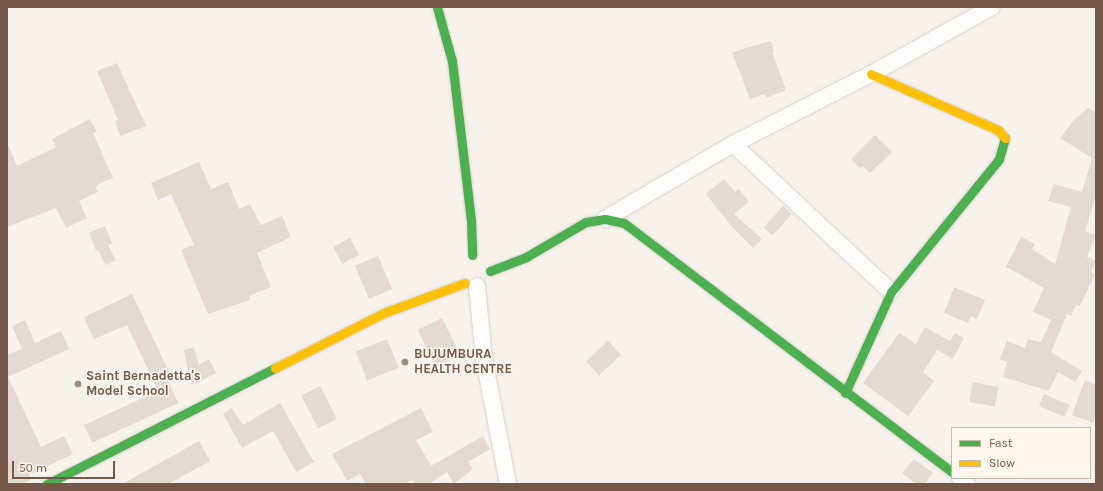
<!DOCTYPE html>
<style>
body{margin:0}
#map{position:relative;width:1103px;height:491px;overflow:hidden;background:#f7f2eb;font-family:Karla,sans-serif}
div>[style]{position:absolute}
.building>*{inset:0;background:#e4dad2;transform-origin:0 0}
.roads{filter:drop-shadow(0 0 1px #d6cec8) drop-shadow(0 0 1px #d6cec8)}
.street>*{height:16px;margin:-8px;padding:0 8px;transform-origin:8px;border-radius:8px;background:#fefdfc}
.fast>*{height:9px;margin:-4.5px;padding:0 4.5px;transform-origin:4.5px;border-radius:4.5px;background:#4caf50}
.slow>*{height:9px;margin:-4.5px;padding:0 4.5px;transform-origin:4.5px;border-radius:4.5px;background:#ffc107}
.dots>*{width:11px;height:11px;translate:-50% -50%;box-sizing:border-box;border:2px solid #fff7ec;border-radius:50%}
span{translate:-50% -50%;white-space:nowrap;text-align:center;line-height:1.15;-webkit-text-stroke:3px #fff7ec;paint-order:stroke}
.poi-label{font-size:13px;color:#76584a;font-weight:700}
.left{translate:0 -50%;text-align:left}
.frame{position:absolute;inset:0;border:8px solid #76584a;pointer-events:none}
.legend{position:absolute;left:951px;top:427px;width:140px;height:52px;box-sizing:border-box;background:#fff7ec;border:1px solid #c8b7ab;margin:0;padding:5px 7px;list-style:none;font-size:12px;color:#76584a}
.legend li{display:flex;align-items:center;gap:8px;height:20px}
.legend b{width:20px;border:1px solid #c8b7ab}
.scale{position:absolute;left:12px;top:461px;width:103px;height:18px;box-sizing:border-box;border:2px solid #76584a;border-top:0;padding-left:5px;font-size:12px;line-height:14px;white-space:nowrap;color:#76584a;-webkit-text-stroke:3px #fff7ec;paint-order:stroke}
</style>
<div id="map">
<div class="building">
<i style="clip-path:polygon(771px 41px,774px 52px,772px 52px,786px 90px,766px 98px,765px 94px,750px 99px,732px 52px)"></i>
<i style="clip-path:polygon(117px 63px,146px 126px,120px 136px,115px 121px,118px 120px,97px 71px)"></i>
<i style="clip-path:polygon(1088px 108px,1096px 112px,1096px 195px,1085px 231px,1096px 235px,1087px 257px,1096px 261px,1091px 272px,1095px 274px,1080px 306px,1076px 305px,1071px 316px,1067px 314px,1051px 352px,1082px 371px,1075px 382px,1058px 372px,1049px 391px,1003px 377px,1007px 362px,1000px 359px,1007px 341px,1025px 348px,1028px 339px,1041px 342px,1051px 320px,1033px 312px,1044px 288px,1006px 267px,1021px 237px,1035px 244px,1032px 249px,1055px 264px,1071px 207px,1048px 201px,1054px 184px,1082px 192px,1092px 158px,1060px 138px,1075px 119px)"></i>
<i style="clip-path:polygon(90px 119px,97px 132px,93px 133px,113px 178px,95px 186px,98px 192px,79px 201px,87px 218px,66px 228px,56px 208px,7px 227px,7px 142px,17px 166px,56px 147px,52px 139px)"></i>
<i style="clip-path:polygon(875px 135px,892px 152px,870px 173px,863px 166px,860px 168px,851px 159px)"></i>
<i style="clip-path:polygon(199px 162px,211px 189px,228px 182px,239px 209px,250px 204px,261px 225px,282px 216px,291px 237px,257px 253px,271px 287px,249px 296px,250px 300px,208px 314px,181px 250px,194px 245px,171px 194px,158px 200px,151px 183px)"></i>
<i style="clip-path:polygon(724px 179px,735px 192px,739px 189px,749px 202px,734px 214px,762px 239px,753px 248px,733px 228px,706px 194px)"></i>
<i style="left:783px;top:206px;width:12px;height:29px;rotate:42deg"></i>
<i style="clip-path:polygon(105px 226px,112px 244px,108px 245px,116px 260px,106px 265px,98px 250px,96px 251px,89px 233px)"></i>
<i style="left:350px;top:238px;width:19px;height:19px;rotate:62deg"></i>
<i style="left:378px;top:256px;width:36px;height:25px;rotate:67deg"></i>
<i style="clip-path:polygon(954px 287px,985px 300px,977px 319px,971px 316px,968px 323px,944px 313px)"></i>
<i style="clip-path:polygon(132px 294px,172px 378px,168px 380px,178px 403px,92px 443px,84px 425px,158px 391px,127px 325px,94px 339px,84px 317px)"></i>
<i style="left:442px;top:318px;width:41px;height:27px;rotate:64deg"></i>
<i style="clip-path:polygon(25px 320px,35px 343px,61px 331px,69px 349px,8px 377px,41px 447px,64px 436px,73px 454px,29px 475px,31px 480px,22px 484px,7px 484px,7px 355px,22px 349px,12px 326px)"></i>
<i style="clip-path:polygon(925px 327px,950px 341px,955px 333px,964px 338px,953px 359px,937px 350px,923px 372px,934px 381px,908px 416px,863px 383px,899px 333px,916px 344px)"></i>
<i style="left:387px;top:339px;width:31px;height:34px;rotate:68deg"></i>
<i style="left:608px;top:341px;width:19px;height:30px;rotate:47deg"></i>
<i style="clip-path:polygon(194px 347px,199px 365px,209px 359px,216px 373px,195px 384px,188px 371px,184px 350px)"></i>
<i style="clip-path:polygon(1085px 380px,1096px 385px,1096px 415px,1093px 423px,1072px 415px)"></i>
<i style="left:973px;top:382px;width:26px;height:20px;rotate:11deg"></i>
<i style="left:320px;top:386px;width:37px;height:21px;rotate:63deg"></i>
<i style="left:1044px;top:394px;width:28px;height:13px;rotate:23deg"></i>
<i style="clip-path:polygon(280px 403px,314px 462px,296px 472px,273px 431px,242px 448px,223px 414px,232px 408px,243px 425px)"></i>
<i style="clip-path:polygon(421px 408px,433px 432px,416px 440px,431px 466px,483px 436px,490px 449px,468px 462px,473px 469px,454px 484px,447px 472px,429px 484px,415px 484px,412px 480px,404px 484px,366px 484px,360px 474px,347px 481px,332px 454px)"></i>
<i style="clip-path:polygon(199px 441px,210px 461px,168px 484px,122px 484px)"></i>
<i style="clip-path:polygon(914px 459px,933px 473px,925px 484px,916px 484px,902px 473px)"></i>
</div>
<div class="roads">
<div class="street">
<i style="left:733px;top:144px;width:216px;rotate:43.1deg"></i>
<i style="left:605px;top:219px;width:148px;rotate:-30.4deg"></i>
<i style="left:733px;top:144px;width:155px;rotate:-26.9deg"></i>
<i style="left:871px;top:74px;width:138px;rotate:-29deg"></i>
<i style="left:477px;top:286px;width:73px;rotate:84.5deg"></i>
<i style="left:484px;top:359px;width:127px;rotate:79.1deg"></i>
<i style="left:960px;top:478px;width:9px;rotate:41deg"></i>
</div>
<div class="fast">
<i style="left:437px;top:7px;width:56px;rotate:74.5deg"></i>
<i style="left:452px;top:61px;width:160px;rotate:83.2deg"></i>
<i style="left:471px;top:220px;width:35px;rotate:88deg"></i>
<i style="left:490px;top:271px;width:39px;rotate:-21deg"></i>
<i style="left:526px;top:257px;width:69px;rotate:-30.3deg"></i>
<i style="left:586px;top:222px;width:19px;rotate:-9deg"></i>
<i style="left:605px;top:219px;width:19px;rotate:12deg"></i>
<i style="left:624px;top:223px;width:412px;rotate:37.2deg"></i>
<i style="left:845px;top:393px;width:111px;rotate:-65.5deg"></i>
<i style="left:891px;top:292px;width:171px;rotate:-50.9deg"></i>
<i style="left:999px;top:159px;width:22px;rotate:-74deg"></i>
<i style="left:47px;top:484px;width:256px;rotate:-27deg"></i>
</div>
<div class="slow">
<i style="left:871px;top:74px;width:139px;rotate:23.8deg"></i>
<i style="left:998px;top:130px;width:11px;rotate:49deg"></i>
<i style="left:275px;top:368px;width:124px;rotate:-26.8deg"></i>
<i style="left:386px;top:312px;width:84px;rotate:-20.2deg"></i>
</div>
</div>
<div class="dots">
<i style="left:405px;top:362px;background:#a38e82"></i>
<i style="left:78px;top:384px;background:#a38e82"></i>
</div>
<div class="poi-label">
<span class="left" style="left:414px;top:362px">BUJUMBURA<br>HEALTH CENTRE</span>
<span class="left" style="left:86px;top:384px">Saint Bernadetta's<br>Model School</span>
</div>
<div class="frame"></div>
<ul class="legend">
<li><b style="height:5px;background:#4caf50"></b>Fast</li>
<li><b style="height:5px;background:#ffc107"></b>Slow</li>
</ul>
<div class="scale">50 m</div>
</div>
